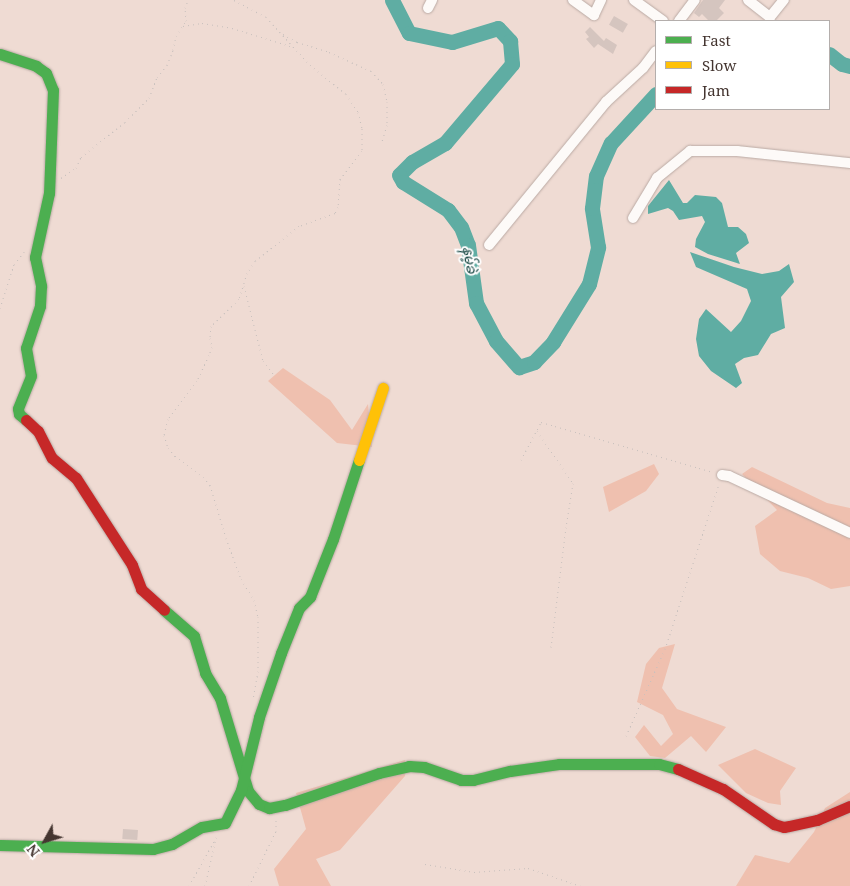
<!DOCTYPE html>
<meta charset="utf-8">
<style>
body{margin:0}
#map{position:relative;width:850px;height:886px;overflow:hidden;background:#efdbd3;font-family:"Noto Serif","Noto Sans Myanmar",serif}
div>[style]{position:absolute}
.green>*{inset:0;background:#efc0af}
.water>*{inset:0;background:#5fada3}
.river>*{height:15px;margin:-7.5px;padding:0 7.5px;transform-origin:7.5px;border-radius:7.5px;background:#5fada3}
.building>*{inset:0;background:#d5c5bf;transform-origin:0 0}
.path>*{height:1px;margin-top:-0.5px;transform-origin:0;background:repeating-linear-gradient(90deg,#c8c0bd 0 1px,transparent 0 5px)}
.roads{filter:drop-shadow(0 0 1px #baaaa4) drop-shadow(0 0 1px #baaaa4)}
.street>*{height:10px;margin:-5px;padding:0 5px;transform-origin:5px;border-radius:5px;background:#fdfaf8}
.fast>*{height:11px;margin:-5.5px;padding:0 5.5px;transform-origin:5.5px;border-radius:5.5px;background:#4caf50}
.slow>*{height:11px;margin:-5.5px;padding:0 5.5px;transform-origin:5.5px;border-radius:5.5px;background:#ffc107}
.jam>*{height:11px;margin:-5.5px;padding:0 5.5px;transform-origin:5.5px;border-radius:5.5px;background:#c62828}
span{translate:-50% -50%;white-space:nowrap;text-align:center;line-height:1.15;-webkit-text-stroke:4px #fff;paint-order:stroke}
.water-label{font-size:14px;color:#164742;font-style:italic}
.legend{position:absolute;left:655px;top:20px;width:175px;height:90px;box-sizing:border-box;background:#fff;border:1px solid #b4aeac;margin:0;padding:6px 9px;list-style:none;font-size:15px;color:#443530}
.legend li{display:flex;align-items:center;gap:10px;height:25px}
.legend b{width:25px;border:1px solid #b4aeac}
.north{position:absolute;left:20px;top:816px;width:50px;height:50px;-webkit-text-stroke:4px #fff;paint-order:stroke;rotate:231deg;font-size:14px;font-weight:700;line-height:20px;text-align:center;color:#443530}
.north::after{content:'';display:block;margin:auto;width:18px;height:22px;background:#443530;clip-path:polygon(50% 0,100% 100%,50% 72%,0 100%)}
</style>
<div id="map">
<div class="green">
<i style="clip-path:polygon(283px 368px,330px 400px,352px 430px,368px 404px,372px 447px,337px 443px,268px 381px)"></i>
<i style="clip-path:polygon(654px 464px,659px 474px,646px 491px,609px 512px,603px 487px)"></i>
<i style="clip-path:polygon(752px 467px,827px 503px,850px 508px,850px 586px,831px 589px,808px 578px,780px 571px,760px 554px,755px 526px,777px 510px,742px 474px)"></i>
<i style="clip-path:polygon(675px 644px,662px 688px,677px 709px,726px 727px,706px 752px,691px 736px,665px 758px,650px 756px,635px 737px,644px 725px,661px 746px,673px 734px,663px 715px,637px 702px,646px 664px,659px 648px)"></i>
<i style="clip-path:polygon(755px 749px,796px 768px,780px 791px,781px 805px,768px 803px,746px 793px,718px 765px)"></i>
<i style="clip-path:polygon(405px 760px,405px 776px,340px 850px,316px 859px,331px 886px,279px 886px,274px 869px,306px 829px,296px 793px)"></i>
<i style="clip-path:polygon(850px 792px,850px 886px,736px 886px,755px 855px,789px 863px,814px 832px,825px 808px)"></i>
</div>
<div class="water">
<i style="clip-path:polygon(669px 180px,683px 203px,687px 203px,695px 195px,716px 197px,722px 203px,728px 227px,738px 227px,746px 234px,749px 243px,736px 253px,740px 264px,708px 254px,695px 247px,696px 239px,705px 222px,702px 216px,679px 220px,673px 211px,668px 208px,648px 214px,648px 206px)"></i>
<i style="clip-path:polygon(690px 252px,734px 267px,762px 274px,779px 271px,789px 264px,794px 282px,781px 297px,785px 328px,771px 334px,758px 355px,744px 358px,735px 364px,742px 383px,736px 388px,711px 371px,699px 356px,696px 339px,699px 319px,706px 309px,731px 332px,741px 321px,751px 301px,747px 289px,696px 267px)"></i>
</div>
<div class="river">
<i style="left:392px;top:0;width:37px;rotate:63deg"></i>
<i style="left:409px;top:33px;width:44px;rotate:11.8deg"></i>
<i style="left:452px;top:42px;width:48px;rotate:-16.9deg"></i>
<i style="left:498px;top:28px;width:18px;rotate:47deg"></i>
<i style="left:510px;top:41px;width:23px;rotate:85deg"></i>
<i style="left:512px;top:64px;width:104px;rotate:130.3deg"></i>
<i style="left:445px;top:143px;width:38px;rotate:150deg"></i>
<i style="left:412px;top:162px;width:18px;rotate:135deg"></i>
<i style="left:399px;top:175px;width:8px;rotate:60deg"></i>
<i style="left:403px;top:182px;width:53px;rotate:31.9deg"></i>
<i style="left:448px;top:210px;width:21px;rotate:53deg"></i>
<i style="left:461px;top:227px;width:19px;rotate:69deg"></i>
<i style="left:468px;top:245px;width:59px;rotate:82.1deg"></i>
<i style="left:476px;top:303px;width:43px;rotate:62.2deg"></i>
<i style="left:496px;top:341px;width:35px;rotate:49deg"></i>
<i style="left:519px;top:367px;width:16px;rotate:-18deg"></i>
<i style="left:534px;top:362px;width:28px;rotate:-46deg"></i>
<i style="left:553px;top:342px;width:68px;rotate:-58.2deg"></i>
<i style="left:589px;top:284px;width:38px;rotate:-76deg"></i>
<i style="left:598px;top:247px;width:39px;rotate:-99deg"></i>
<i style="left:592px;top:208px;width:32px;rotate:-83deg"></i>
<i style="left:596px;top:176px;width:36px;rotate:-66deg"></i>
<i style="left:611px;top:143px;width:67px;rotate:-47.4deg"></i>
<i style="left:829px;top:54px;width:16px;rotate:38deg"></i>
<i style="left:842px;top:64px;width:8px;rotate:14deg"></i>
</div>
<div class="building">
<i style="clip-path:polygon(703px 0,725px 0,719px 8px,724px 13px,716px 21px,709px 21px,702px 14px,699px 17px,694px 13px)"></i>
<i style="left:614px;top:16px;width:16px;height:10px;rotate:30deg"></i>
<i style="clip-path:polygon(590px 27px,604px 41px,606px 38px,617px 45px,613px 54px,598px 44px,594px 48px,586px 39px,589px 37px,585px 32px)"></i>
<i style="left:123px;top:829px;width:15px;height:10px;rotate:4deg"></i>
</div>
<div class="path">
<i style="left:234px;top:0;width:36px;rotate:28deg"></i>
<i style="left:266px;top:17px;width:65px;rotate:47.5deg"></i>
<i style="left:310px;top:65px;width:46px;rotate:38.9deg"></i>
<i style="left:346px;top:94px;width:22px;rotate:56deg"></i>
<i style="left:358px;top:112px;width:16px;rotate:76deg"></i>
<i style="left:362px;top:128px;width:23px;rotate:90deg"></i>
<i style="left:362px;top:151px;width:36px;rotate:128deg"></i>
<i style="left:340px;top:179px;width:28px;rotate:94deg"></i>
<i style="left:338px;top:207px;width:7px;rotate:117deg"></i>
<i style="left:335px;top:213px;width:38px;rotate:160deg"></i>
<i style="left:299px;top:226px;width:56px;rotate:141.5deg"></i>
<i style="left:255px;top:261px;width:14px;rotate:124deg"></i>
<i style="left:247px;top:273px;width:27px;rotate:107deg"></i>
<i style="left:239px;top:299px;width:39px;rotate:136deg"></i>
<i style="left:211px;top:326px;width:12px;rotate:95deg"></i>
<i style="left:210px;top:338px;width:9px;rotate:77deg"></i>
<i style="left:212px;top:347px;width:9px;rotate:111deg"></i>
<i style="left:209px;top:355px;width:29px;rotate:115deg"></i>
<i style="left:197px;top:381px;width:48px;rotate:127.3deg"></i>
<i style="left:168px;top:419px;width:16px;rotate:104deg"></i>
<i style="left:164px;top:435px;width:14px;rotate:73deg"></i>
<i style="left:168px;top:448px;width:11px;rotate:49deg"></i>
<i style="left:175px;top:456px;width:35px;rotate:37deg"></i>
<i style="left:203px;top:477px;width:11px;rotate:49deg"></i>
<i style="left:210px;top:485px;width:55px;rotate:73.2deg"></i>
<i style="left:226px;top:538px;width:44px;rotate:69.9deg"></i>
<i style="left:241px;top:579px;width:25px;rotate:58deg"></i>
<i style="left:254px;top:600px;width:17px;rotate:77deg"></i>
<i style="left:258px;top:617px;width:54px;rotate:90deg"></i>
<i style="left:258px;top:671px;width:28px;rotate:100deg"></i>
<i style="left:183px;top:26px;width:19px;rotate:-9deg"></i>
<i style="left:202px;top:23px;width:30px;rotate:9deg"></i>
<i style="left:232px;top:28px;width:61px;rotate:17.2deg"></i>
<i style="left:283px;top:34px;width:16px;rotate:30deg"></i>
<i style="left:297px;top:42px;width:34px;rotate:17deg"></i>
<i style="left:329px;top:52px;width:46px;rotate:24.3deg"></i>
<i style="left:371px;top:71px;width:18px;rotate:47deg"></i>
<i style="left:383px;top:84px;width:18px;rotate:77deg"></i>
<i style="left:387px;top:102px;width:23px;rotate:90deg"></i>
<i style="left:387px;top:125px;width:17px;rotate:107deg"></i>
<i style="left:61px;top:178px;width:18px;rotate:-34deg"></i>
<i style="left:76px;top:168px;width:12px;rotate:-66deg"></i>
<i style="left:81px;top:157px;width:56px;rotate:-38.5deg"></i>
<i style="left:125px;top:122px;width:34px;rotate:-45deg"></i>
<i style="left:149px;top:98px;width:22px;rotate:-69deg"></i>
<i style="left:157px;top:77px;width:16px;rotate:-50deg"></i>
<i style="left:167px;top:65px;width:16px;rotate:-68deg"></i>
<i style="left:173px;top:50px;width:14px;rotate:-78deg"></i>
<i style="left:176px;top:36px;width:18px;rotate:-56deg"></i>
<i style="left:186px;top:21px;width:13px;rotate:-94deg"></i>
<i style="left:185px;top:8px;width:9px;rotate:-69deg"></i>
<i style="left:244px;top:286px;width:77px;rotate:75.8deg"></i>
<i style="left:263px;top:361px;width:16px;rotate:52deg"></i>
<i style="left:0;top:308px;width:46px;rotate:-72.3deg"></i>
<i style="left:14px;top:264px;width:16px;rotate:-50deg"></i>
<i style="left:537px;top:431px;width:63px;rotate:55.3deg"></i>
<i style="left:573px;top:483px;width:45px;rotate:99deg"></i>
<i style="left:566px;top:527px;width:121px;rotate:97.1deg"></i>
<i style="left:521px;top:460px;width:43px;rotate:-62.2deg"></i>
<i style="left:541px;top:422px;width:179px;rotate:16.2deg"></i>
<i style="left:626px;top:736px;width:95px;rotate:-65.9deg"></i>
<i style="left:665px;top:649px;width:174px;rotate:-71.9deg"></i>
<i style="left:425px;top:864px;width:50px;rotate:9.3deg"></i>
<i style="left:474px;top:872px;width:54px;rotate:-4.2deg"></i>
<i style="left:528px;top:868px;width:56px;rotate:18.8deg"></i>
<i style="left:189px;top:886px;width:57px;rotate:-60.8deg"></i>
<i style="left:205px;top:886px;width:49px;rotate:-77.1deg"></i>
<i style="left:249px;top:886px;width:61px;rotate:-63.9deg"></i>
<i style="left:276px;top:831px;width:13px;rotate:-90deg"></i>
</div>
<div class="roads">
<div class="street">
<i style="left:573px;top:0;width:26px;rotate:36deg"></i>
<i style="left:594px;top:15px;width:17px;rotate:-65deg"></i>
<i style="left:634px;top:0;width:36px;rotate:36deg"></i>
<i style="left:748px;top:0;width:28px;rotate:38deg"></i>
<i style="left:770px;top:17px;width:22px;rotate:-51deg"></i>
<i style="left:428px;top:8px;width:9px;rotate:-63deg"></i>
<i style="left:679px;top:21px;width:26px;rotate:-53deg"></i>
<i style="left:633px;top:218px;width:47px;rotate:-59deg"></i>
<i style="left:657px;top:178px;width:43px;rotate:-39.3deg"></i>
<i style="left:690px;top:151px;width:47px"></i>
<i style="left:737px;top:151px;width:114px;rotate:6.1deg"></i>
<i style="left:489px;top:245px;width:185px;rotate:-50.7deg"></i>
<i style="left:606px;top:102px;width:50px;rotate:-42.6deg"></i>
<i style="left:643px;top:68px;width:21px;rotate:-53deg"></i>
<i style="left:722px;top:475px;width:7px;rotate:8deg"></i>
<i style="left:729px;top:476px;width:134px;rotate:25.2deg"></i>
</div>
<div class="fast">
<i style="left:0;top:54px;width:38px;rotate:18deg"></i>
<i style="left:36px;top:66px;width:12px;rotate:35deg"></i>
<i style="left:46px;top:73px;width:18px;rotate:68deg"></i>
<i style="left:53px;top:90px;width:103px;rotate:92.2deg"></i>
<i style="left:49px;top:193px;width:66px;rotate:102.3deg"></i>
<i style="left:35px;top:257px;width:30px;rotate:78deg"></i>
<i style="left:41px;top:286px;width:20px;rotate:93deg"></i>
<i style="left:40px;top:306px;width:44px;rotate:108.4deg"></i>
<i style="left:26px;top:348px;width:28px;rotate:80deg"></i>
<i style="left:31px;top:376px;width:35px;rotate:112deg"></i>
<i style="left:18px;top:409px;width:5px;rotate:79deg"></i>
<i style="left:19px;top:414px;width:9px;rotate:41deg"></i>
<i style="left:164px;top:610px;width:40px;rotate:41deg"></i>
<i style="left:194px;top:636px;width:39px;rotate:73deg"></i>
<i style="left:205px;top:673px;width:29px;rotate:59deg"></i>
<i style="left:220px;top:698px;width:97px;rotate:73.2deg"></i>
<i style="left:248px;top:791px;width:17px;rotate:50deg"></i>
<i style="left:259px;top:804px;width:11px;rotate:22deg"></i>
<i style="left:269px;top:808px;width:16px;rotate:-11deg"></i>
<i style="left:285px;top:805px;width:99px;rotate:-18.8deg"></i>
<i style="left:379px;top:773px;width:31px;rotate:-13deg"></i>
<i style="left:409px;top:766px;width:15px;rotate:4deg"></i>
<i style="left:424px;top:767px;width:39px;rotate:19deg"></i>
<i style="left:461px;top:780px;width:12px"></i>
<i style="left:473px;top:780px;width:38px;rotate:-14deg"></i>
<i style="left:510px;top:771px;width:49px;rotate:-8.1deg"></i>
<i style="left:559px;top:764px;width:100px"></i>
<i style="left:659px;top:764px;width:20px;rotate:15deg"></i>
<i style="left:0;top:845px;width:153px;rotate:1.5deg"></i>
<i style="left:153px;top:849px;width:20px;rotate:-15deg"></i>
<i style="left:172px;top:844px;width:34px;rotate:-30deg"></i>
<i style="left:202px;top:827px;width:23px;rotate:-10deg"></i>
<i style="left:225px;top:823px;width:37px;rotate:-64deg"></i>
<i style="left:241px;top:790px;width:75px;rotate:-76.1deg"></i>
<i style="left:259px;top:717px;width:68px;rotate:-71deg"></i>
<i style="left:281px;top:653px;width:48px;rotate:-68.2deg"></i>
<i style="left:299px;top:608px;width:16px;rotate:-45deg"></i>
<i style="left:310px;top:597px;width:62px;rotate:-68.4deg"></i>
<i style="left:333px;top:539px;width:83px;rotate:-71.8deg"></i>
</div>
<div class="slow">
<i style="left:359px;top:460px;width:76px;rotate:-71.6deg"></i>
</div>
<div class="jam">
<i style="left:26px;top:420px;width:16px;rotate:43deg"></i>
<i style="left:38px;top:431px;width:30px;rotate:63deg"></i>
<i style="left:52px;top:458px;width:31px;rotate:40deg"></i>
<i style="left:76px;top:478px;width:103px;rotate:57.2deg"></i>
<i style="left:132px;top:565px;width:26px;rotate:69deg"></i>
<i style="left:141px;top:589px;width:31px;rotate:42deg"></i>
<i style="left:678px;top:769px;width:49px;rotate:24deg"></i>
<i style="left:723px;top:789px;width:62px;rotate:34.5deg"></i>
<i style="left:774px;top:824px;width:10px;rotate:17deg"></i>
<i style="left:784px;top:827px;width:34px;rotate:-12deg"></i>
<i style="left:817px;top:820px;width:36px;rotate:-23deg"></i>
</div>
</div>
<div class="water-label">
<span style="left:470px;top:260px;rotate:80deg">နမ့်ခဲ</span>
</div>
<ul class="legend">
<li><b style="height:6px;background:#4caf50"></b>Fast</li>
<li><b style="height:6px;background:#ffc107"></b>Slow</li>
<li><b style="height:6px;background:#c62828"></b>Jam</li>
</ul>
<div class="north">N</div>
</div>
